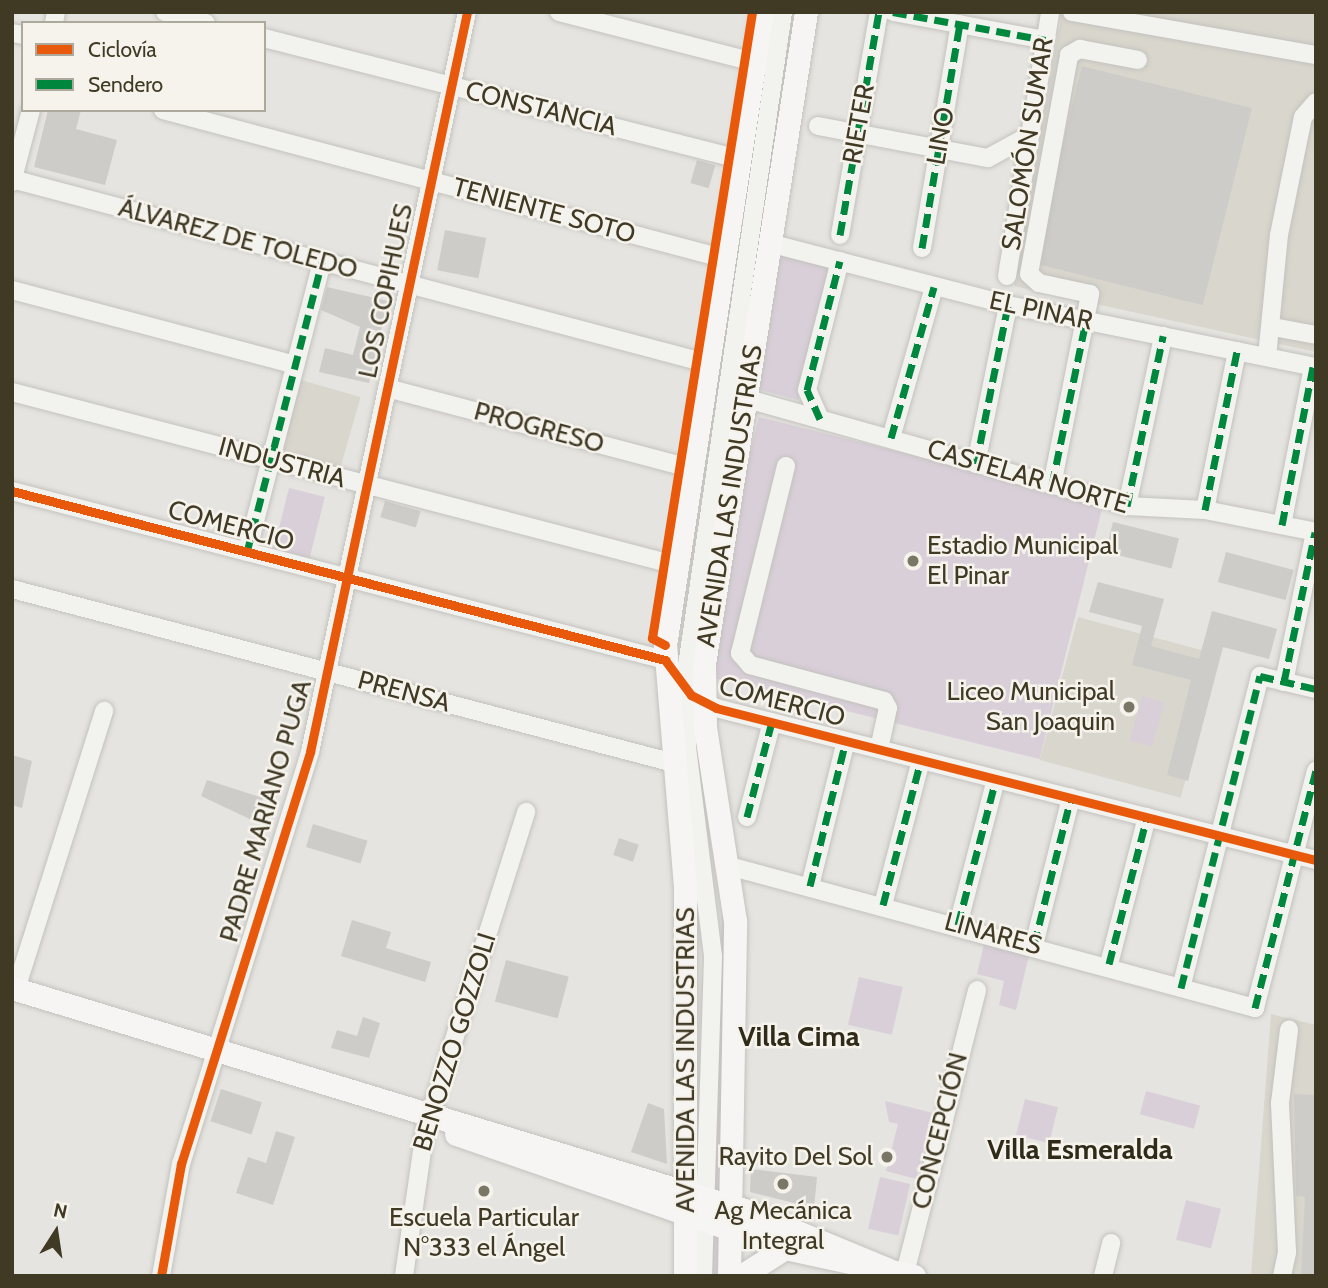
<!DOCTYPE html>
<meta charset="utf-8">
<style>
body{margin:0}
#map{position:relative;width:1328px;height:1288px;overflow:hidden;background:#e5e4e0;font-family:Cabin,sans-serif}
div>[style]{position:absolute}
.built>*{inset:0;background:#d9d6cd;transform-origin:0 0}
.green>*{inset:0;background:#d9cfd9;transform-origin:0 0}
.building>*{inset:0;background:#cdccc8;transform-origin:0 0}
.roads{filter:drop-shadow(0 0 2px #c3c2be) drop-shadow(0 0 2px #c3c2be)}
.minor>*{height:18px;margin:-9px;padding:0 9px;transform-origin:9px;border-radius:9px;background:#f2f2ef}
.major>*{height:23px;margin:-11.5px;padding:0 11.5px;transform-origin:11.5px;border-radius:11.5px;background:#f6f5f4}
.quiet>*{height:7px;margin-top:-3.5px;transform-origin:0;background:repeating-linear-gradient(90deg,#00873e 0 14px,transparent 0 21px)}
.cycleway>*{height:9px;margin:-4.5px;padding:0 4.5px;transform-origin:4.5px;border-radius:4.5px;background:#e8590c}
.dots>*{width:19px;height:19px;translate:-50% -50%;box-sizing:border-box;border:4px solid #f6f3ec;border-radius:50%}
span{translate:-50% -50%;white-space:nowrap;text-align:center;line-height:1.15;-webkit-text-stroke:5px #f6f3ec;paint-order:stroke}
.street-label{font-size:26px;color:#403a25}
.poi-label{font-size:26px;color:#403a25}
.left{translate:0 -50%;text-align:left}
.right{translate:-100% -50%;text-align:right}
.neighbourhood-label{font-size:28px;color:#302b18;font-weight:700}
.frame{position:absolute;inset:0;border:14px solid #403a25;pointer-events:none}
.legend{position:absolute;left:21px;top:21px;width:245px;height:91px;box-sizing:border-box;background:#f6f3ec;border:2px solid #ada99c;margin:0;padding:9px 12px;list-style:none;font-size:21px;color:#403a25}
.legend li{display:flex;align-items:center;gap:14px;height:35px}
.legend b{width:35px;border:2px solid #ada99c}
.north{position:absolute;left:21px;top:1197px;width:70px;height:70px;-webkit-text-stroke:5px #f6f3ec;paint-order:stroke;rotate:12deg;font-size:19px;font-weight:700;line-height:28px;text-align:center;color:#403a25}
.north::after{content:'';display:block;margin:auto;width:24px;height:32px;background:#403a25;clip-path:polygon(50% 0,100% 100%,50% 72%,0 100%)}
</style>
<div id="map">
<div class="built">
<i style="clip-path:polygon(1062px 12px,1316px 12px,1316px 352px,1014px 286px)"></i>
<i style="left:301px;top:380px;width:62px;height:76px;rotate:16deg"></i>
<i style="left:1078px;top:617px;width:146px;height:148px;rotate:15deg"></i>
<i style="clip-path:polygon(1271px 1014px,1316px 1025px,1316px 1276px,1251px 1276px)"></i>
</div>
<div class="green">
<i style="clip-path:polygon(771px 252px,832px 269px,798px 400px,754px 388px)"></i>
<i style="left:759px;top:417px;width:355px;height:264px;rotate:14deg"></i>
<i style="left:289px;top:488px;width:37px;height:63px;rotate:14deg"></i>
<i style="left:1142px;top:696px;width:23px;height:46px;rotate:15deg"></i>
<i style="clip-path:polygon(728px 899px,719px 1276px,712px 1276px,722px 906px)"></i>
<i style="clip-path:polygon(984px 944px,1029px 955px,1016px 1010px,999px 1005px,1004px 981px,977px 974px)"></i>
<i style="left:859px;top:977px;width:45px;height:49px;rotate:13deg"></i>
<i style="left:1146px;top:1091px;width:56px;height:24px;rotate:15deg"></i>
<i style="left:1025px;top:1099px;width:34px;height:37px;rotate:14deg"></i>
<i style="clip-path:polygon(885px 1101px,933px 1113px,916px 1179px,886px 1171px,898px 1124px,889px 1122px)"></i>
<i style="left:880px;top:1177px;width:31px;height:53px;rotate:13deg"></i>
<i style="left:1186px;top:1200px;width:36px;height:41px;rotate:14deg"></i>
</div>
<div class="building">
<i style="left:1082px;top:66px;width:175px;height:203px;rotate:14deg"></i>
<i style="clip-path:polygon(48px 110px,81px 110px,76px 129px,117px 140px,105px 185px,34px 167px)"></i>
<i style="left:697px;top:160px;width:19px;height:24px;rotate:16deg"></i>
<i style="left:445px;top:230px;width:42px;height:41px;rotate:11deg"></i>
<i style="clip-path:polygon(327px 287px,388px 301px,369px 383px,319px 372px,325px 348px,353px 355px,360px 327px,321px 310px)"></i>
<i style="left:385px;top:501px;width:37px;height:17px;rotate:16deg"></i>
<i style="left:1113px;top:522px;width:68px;height:31px;rotate:14deg"></i>
<i style="left:1226px;top:552px;width:70px;height:31px;rotate:15deg"></i>
<i style="clip-path:polygon(1098px 582px,1164px 599px,1151px 646px,1199px 659px,1212px 611px,1277px 629px,1269px 659px,1223px 647px,1188px 781px,1167px 775px,1191px 680px,1132px 665px,1142px 626px,1089px 612px)"></i>
<i style="clip-path:polygon(12px 755px,32px 761px,22px 808px,12px 805px)"></i>
<i style="clip-path:polygon(207px 780px,263px 798px,256px 822px,201px 796px)"></i>
<i style="left:313px;top:824px;width:57px;height:24px;rotate:17deg"></i>
<i style="left:619px;top:838px;width:21px;height:18px;rotate:19deg"></i>
<i style="clip-path:polygon(352px 920px,391px 932px,386px 948px,431px 962px,425px 982px,341px 956px)"></i>
<i style="left:506px;top:960px;width:65px;height:43px;rotate:15deg"></i>
<i style="clip-path:polygon(363px 1017px,380px 1023px,369px 1058px,331px 1048px,337px 1030px,357px 1036px)"></i>
<i style="left:221px;top:1089px;width:43px;height:34px;rotate:18deg"></i>
<i style="clip-path:polygon(1294px 1094px,1316px 1095px,1316px 1276px,1301px 1276px,1305px 1197px,1296px 1196px)"></i>
<i style="clip-path:polygon(648px 1103px,664px 1109px,667px 1164px,631px 1152px)"></i>
<i style="clip-path:polygon(276px 1131px,295px 1137px,273px 1205px,236px 1193px,248px 1157px,266px 1163px)"></i>
<i style="clip-path:polygon(751px 1169px,817px 1177px,814px 1208px,750px 1192px)"></i>
</div>
<div class="roads">
<div class="minor">
<i style="left:165px;top:12px;width:42px;rotate:15deg"></i>
<i style="left:559px;top:12px;width:201px;rotate:14.4deg"></i>
<i style="left:893px;top:12px;width:155px;rotate:10.4deg"></i>
<i style="left:1072px;top:12px;width:248px;rotate:10deg"></i>
<i style="left:54px;top:23px;width:11px;rotate:-80deg"></i>
<i style="left:12px;top:33px;width:11px;rotate:10deg"></i>
<i style="left:264px;top:38px;width:488px;rotate:14.3deg"></i>
<i style="left:163px;top:110px;width:578px;rotate:14.83deg"></i>
<i style="left:818px;top:126px;width:173px;rotate:10.7deg"></i>
<i style="left:988px;top:158px;width:48px;rotate:-28.7deg"></i>
<i style="left:12px;top:179px;width:718px;rotate:14.85deg"></i>
<i style="left:12px;top:182px;width:74px;rotate:-75.2deg"></i>
<i style="left:840px;top:235px;width:226px;rotate:-80.1deg"></i>
<i style="left:769px;top:243px;width:247px;rotate:14.5deg"></i>
<i style="left:1008px;top:305px;width:314px;rotate:11.4deg"></i>
<i style="left:922px;top:248px;width:227px;rotate:-80.4deg"></i>
<i style="left:1007px;top:276px;width:267px;rotate:-80.7deg"></i>
<i style="left:12px;top:290px;width:293px;rotate:14.8deg"></i>
<i style="left:1273px;top:327px;width:44px;rotate:10.5deg"></i>
<i style="left:1267px;top:357px;width:123px;rotate:-84.4deg"></i>
<i style="left:1279px;top:235px;width:120px;rotate:-78.5deg"></i>
<i style="left:1303px;top:117px;width:20px;rotate:-49deg"></i>
<i style="left:387px;top:388px;width:313px;rotate:14.8deg"></i>
<i style="left:12px;top:392px;width:685px;rotate:14.62deg"></i>
<i style="left:744px;top:398px;width:398px;rotate:15.7deg"></i>
<i style="left:1127px;top:506px;width:78px;rotate:2.9deg"></i>
<i style="left:1205px;top:510px;width:113px;rotate:11.2deg"></i>
<i style="left:820px;top:419px;width:32px;rotate:-114deg"></i>
<i style="left:807px;top:390px;width:133px;rotate:-75.7deg"></i>
<i style="left:891px;top:438px;width:157px;rotate:-74.1deg"></i>
<i style="left:976px;top:464px;width:162px;rotate:-78.6deg"></i>
<i style="left:786px;top:466px;width:193px;rotate:103.8deg"></i>
<i style="left:740px;top:653px;width:16px;rotate:50deg"></i>
<i style="left:750px;top:665px;width:139px;rotate:15deg"></i>
<i style="left:884px;top:701px;width:8px;rotate:60deg"></i>
<i style="left:888px;top:708px;width:42px;rotate:102.4deg"></i>
<i style="left:1052px;top:485px;width:195px;rotate:-78.7deg"></i>
<i style="left:1090px;top:294px;width:52px;rotate:-167.8deg"></i>
<i style="left:1039px;top:283px;width:13px;rotate:-138deg"></i>
<i style="left:1029px;top:274px;width:223px;rotate:-79.6deg"></i>
<i style="left:1069px;top:55px;width:13px;rotate:-29deg"></i>
<i style="left:1080px;top:49px;width:59px;rotate:10.7deg"></i>
<i style="left:12px;top:491px;width:675px;rotate:14.51deg"></i>
<i style="left:665px;top:660px;width:44px;rotate:53.4deg"></i>
<i style="left:691px;top:695px;width:28px;rotate:27deg"></i>
<i style="left:716px;top:708px;width:619px;rotate:14.22deg"></i>
<i style="left:1127px;top:506px;width:174px;rotate:-78deg"></i>
<i style="left:1205px;top:510px;width:162px;rotate:-78.6deg"></i>
<i style="left:1282px;top:525px;width:161px;rotate:-78.9deg"></i>
<i style="left:247px;top:552px;width:301px;rotate:-75.5deg"></i>
<i style="left:12px;top:589px;width:684px;rotate:14.73deg"></i>
<i style="left:1284px;top:682px;width:153px;rotate:-78.3deg"></i>
<i style="left:747px;top:817px;width:98px;rotate:-75.3deg"></i>
<i style="left:729px;top:866px;width:545px;rotate:15.11deg"></i>
<i style="left:1255px;top:1008px;width:245px;rotate:-75.6deg"></i>
<i style="left:810px;top:886px;width:149px;rotate:-76.1deg"></i>
<i style="left:883px;top:905px;width:150px;rotate:-75.3deg"></i>
<i style="left:958px;top:925px;width:151px;rotate:-75.4deg"></i>
<i style="left:1034px;top:945px;width:152px;rotate:-75.9deg"></i>
<i style="left:1109px;top:964px;width:152px;rotate:-75.5deg"></i>
<i style="left:1181px;top:988px;width:322px;rotate:-75.8deg"></i>
<i style="left:1260px;top:676px;width:57px;rotate:13.1deg"></i>
<i style="left:16px;top:989px;width:292px;rotate:-72.4deg"></i>
<i style="left:905px;top:1273px;width:292px;rotate:-75.7deg"></i>
<i style="left:161px;top:1276px;width:114px;rotate:-79.9deg"></i>
<i style="left:181px;top:1164px;width:432px;rotate:-72.6deg"></i>
<i style="left:310px;top:752px;width:756px;rotate:-78.02deg"></i>
<i style="left:404px;top:1276px;width:147px;rotate:-81.8deg"></i>
<i style="left:425px;top:1131px;width:335px;rotate:-72.4deg"></i>
<i style="left:703px;top:1276px;width:320px;rotate:-88.2deg"></i>
<i style="left:713px;top:956px;width:212px;rotate:-97.1deg"></i>
<i style="left:687px;top:746px;width:80px;rotate:-90deg"></i>
<i style="left:687px;top:666px;width:661px;rotate:-81.65deg"></i>
<i style="left:1103px;top:1276px;width:34px;rotate:-76deg"></i>
<i style="left:1282px;top:1276px;width:25px;rotate:-78deg"></i>
<i style="left:1287px;top:1252px;width:149px;rotate:-92.7deg"></i>
<i style="left:1280px;top:1103px;width:74px;rotate:-83deg"></i>
</div>
<div class="major">
<i style="left:12px;top:988px;width:765px;rotate:16.87deg"></i>
<i style="left:744px;top:1210px;width:155px;rotate:22.4deg"></i>
<i style="left:456px;top:1134px;width:348px;rotate:19.1deg"></i>
<i style="left:785px;top:1248px;width:132px;rotate:12.2deg"></i>
<i style="left:685px;top:1276px;width:389px;rotate:-90deg"></i>
<i style="left:685px;top:887px;width:243px;rotate:-94.7deg"></i>
<i style="left:665px;top:645px;width:640px;rotate:-81.29deg"></i>
<i style="left:729px;top:1276px;width:355px;rotate:-89deg"></i>
<i style="left:735px;top:921px;width:195px;rotate:-98.8deg"></i>
<i style="left:705px;top:728px;width:64px;rotate:-90.9deg"></i>
<i style="left:704px;top:664px;width:660px;rotate:-81.11deg"></i>
<i style="left:741px;top:1276px;width:52px;rotate:-32.5deg"></i>
</div>
</div>
<div class="quiet">
<i style="left:893px;top:12px;width:155px;rotate:10.4deg"></i>
<i style="left:840px;top:235px;width:226px;rotate:-80.1deg"></i>
<i style="left:922px;top:248px;width:227px;rotate:-80.4deg"></i>
<i style="left:820px;top:419px;width:32px;rotate:-114deg"></i>
<i style="left:807px;top:390px;width:133px;rotate:-75.7deg"></i>
<i style="left:891px;top:438px;width:157px;rotate:-74.1deg"></i>
<i style="left:976px;top:464px;width:162px;rotate:-78.6deg"></i>
<i style="left:1052px;top:485px;width:167px;rotate:-78.3deg"></i>
<i style="left:1127px;top:506px;width:174px;rotate:-78deg"></i>
<i style="left:1205px;top:510px;width:162px;rotate:-78.6deg"></i>
<i style="left:1282px;top:525px;width:161px;rotate:-78.9deg"></i>
<i style="left:247px;top:552px;width:301px;rotate:-75.5deg"></i>
<i style="left:1284px;top:682px;width:153px;rotate:-78.3deg"></i>
<i style="left:747px;top:817px;width:98px;rotate:-75.3deg"></i>
<i style="left:810px;top:886px;width:149px;rotate:-76.1deg"></i>
<i style="left:883px;top:905px;width:150px;rotate:-75.3deg"></i>
<i style="left:958px;top:925px;width:151px;rotate:-75.4deg"></i>
<i style="left:1034px;top:945px;width:152px;rotate:-75.9deg"></i>
<i style="left:1109px;top:964px;width:152px;rotate:-75.5deg"></i>
<i style="left:1181px;top:988px;width:322px;rotate:-75.8deg"></i>
<i style="left:1260px;top:676px;width:57px;rotate:13.1deg"></i>
<i style="left:1255px;top:1008px;width:245px;rotate:-75.6deg"></i>
</div>
<div class="cycleway">
<i style="left:12px;top:491px;width:675px;rotate:14.51deg"></i>
<i style="left:665px;top:660px;width:44px;rotate:53.4deg"></i>
<i style="left:691px;top:695px;width:28px;rotate:27deg"></i>
<i style="left:716px;top:708px;width:619px;rotate:14.22deg"></i>
<i style="left:665px;top:645px;width:15px;rotate:-152deg"></i>
<i style="left:652px;top:638px;width:634px;rotate:-80.92deg"></i>
<i style="left:161px;top:1276px;width:114px;rotate:-79.9deg"></i>
<i style="left:181px;top:1164px;width:432px;rotate:-72.6deg"></i>
<i style="left:310px;top:752px;width:756px;rotate:-78.02deg"></i>
</div>
<div class="dots">
<i style="left:913px;top:561px;background:#7a7666"></i>
<i style="left:1129px;top:707px;background:#7a7666"></i>
<i style="left:887px;top:1157px;background:#7a7666"></i>
<i style="left:783px;top:1184px;background:#7a7666"></i>
<i style="left:484px;top:1191px;background:#7a7666"></i>
</div>
<div class="street-label">
<span style="left:541px;top:109px;rotate:14deg">CONSTANCIA</span>
<span style="left:859px;top:124px;rotate:-80deg">RIETER</span>
<span style="left:941px;top:136px;rotate:-80deg">LINO</span>
<span style="left:1028px;top:144px;rotate:-81deg">SALOMÓN SUMAR</span>
<span style="left:544px;top:211px;rotate:15deg">TENIENTE SOTO</span>
<span style="left:238px;top:239px;rotate:15deg">ÁLVAREZ DE TOLEDO</span>
<span style="left:386px;top:291px;rotate:-78deg">LOS COPIHUES</span>
<span style="left:1041px;top:311px;rotate:12deg">EL PINAR</span>
<span style="left:539px;top:428px;rotate:15deg">PROGRESO</span>
<span style="left:282px;top:463px;rotate:15deg">INDUSTRIA</span>
<span style="left:1028px;top:477px;rotate:16deg">CASTELAR NORTE</span>
<span style="left:730px;top:496px;rotate:-81deg">AVENIDA LAS INDUSTRIAS</span>
<span style="left:231px;top:526px;rotate:15deg">COMERCIO</span>
<span style="left:404px;top:692px;rotate:15deg">PRENSA</span>
<span style="left:782px;top:702px;rotate:15deg">COMERCIO</span>
<span style="left:266px;top:811px;rotate:-74deg">PADRE MARIANO PUGA</span>
<span style="left:993px;top:934px;rotate:15deg">LINARES</span>
<span style="left:455px;top:1042px;rotate:-73deg">BENOZZO GOZZOLI</span>
<span style="left:686px;top:1060px;rotate:-90deg">AVENIDA LAS INDUSTRIAS</span>
<span style="left:940px;top:1131px;rotate:-76deg">CONCEPCIÓN</span>
</div>
<div class="poi-label">
<span class="left" style="left:927px;top:561px">Estadio Municipal<br>El Pinar</span>
<span class="right" style="left:1115px;top:707px">Liceo Municipal<br>San Joaquin</span>
<span class="right" style="left:873px;top:1157px">Rayito Del Sol</span>
<span style="left:783px;top:1226px">Ag Mecánica<br>Integral</span>
<span style="left:484px;top:1233px">Escuela Particular<br>N°333 el Ángel</span>
</div>
<div class="neighbourhood-label">
<span style="left:799px;top:1036px">Villa Cima</span>
<span style="left:1080px;top:1149px">Villa Esmeralda</span>
</div>
<div class="frame"></div>
<ul class="legend">
<li><b style="height:9px;background:#e8590c"></b>Ciclovía</li>
<li><b style="height:9px;background:#00873e"></b>Sendero</li>
</ul>
<div class="north">N</div>
</div>
